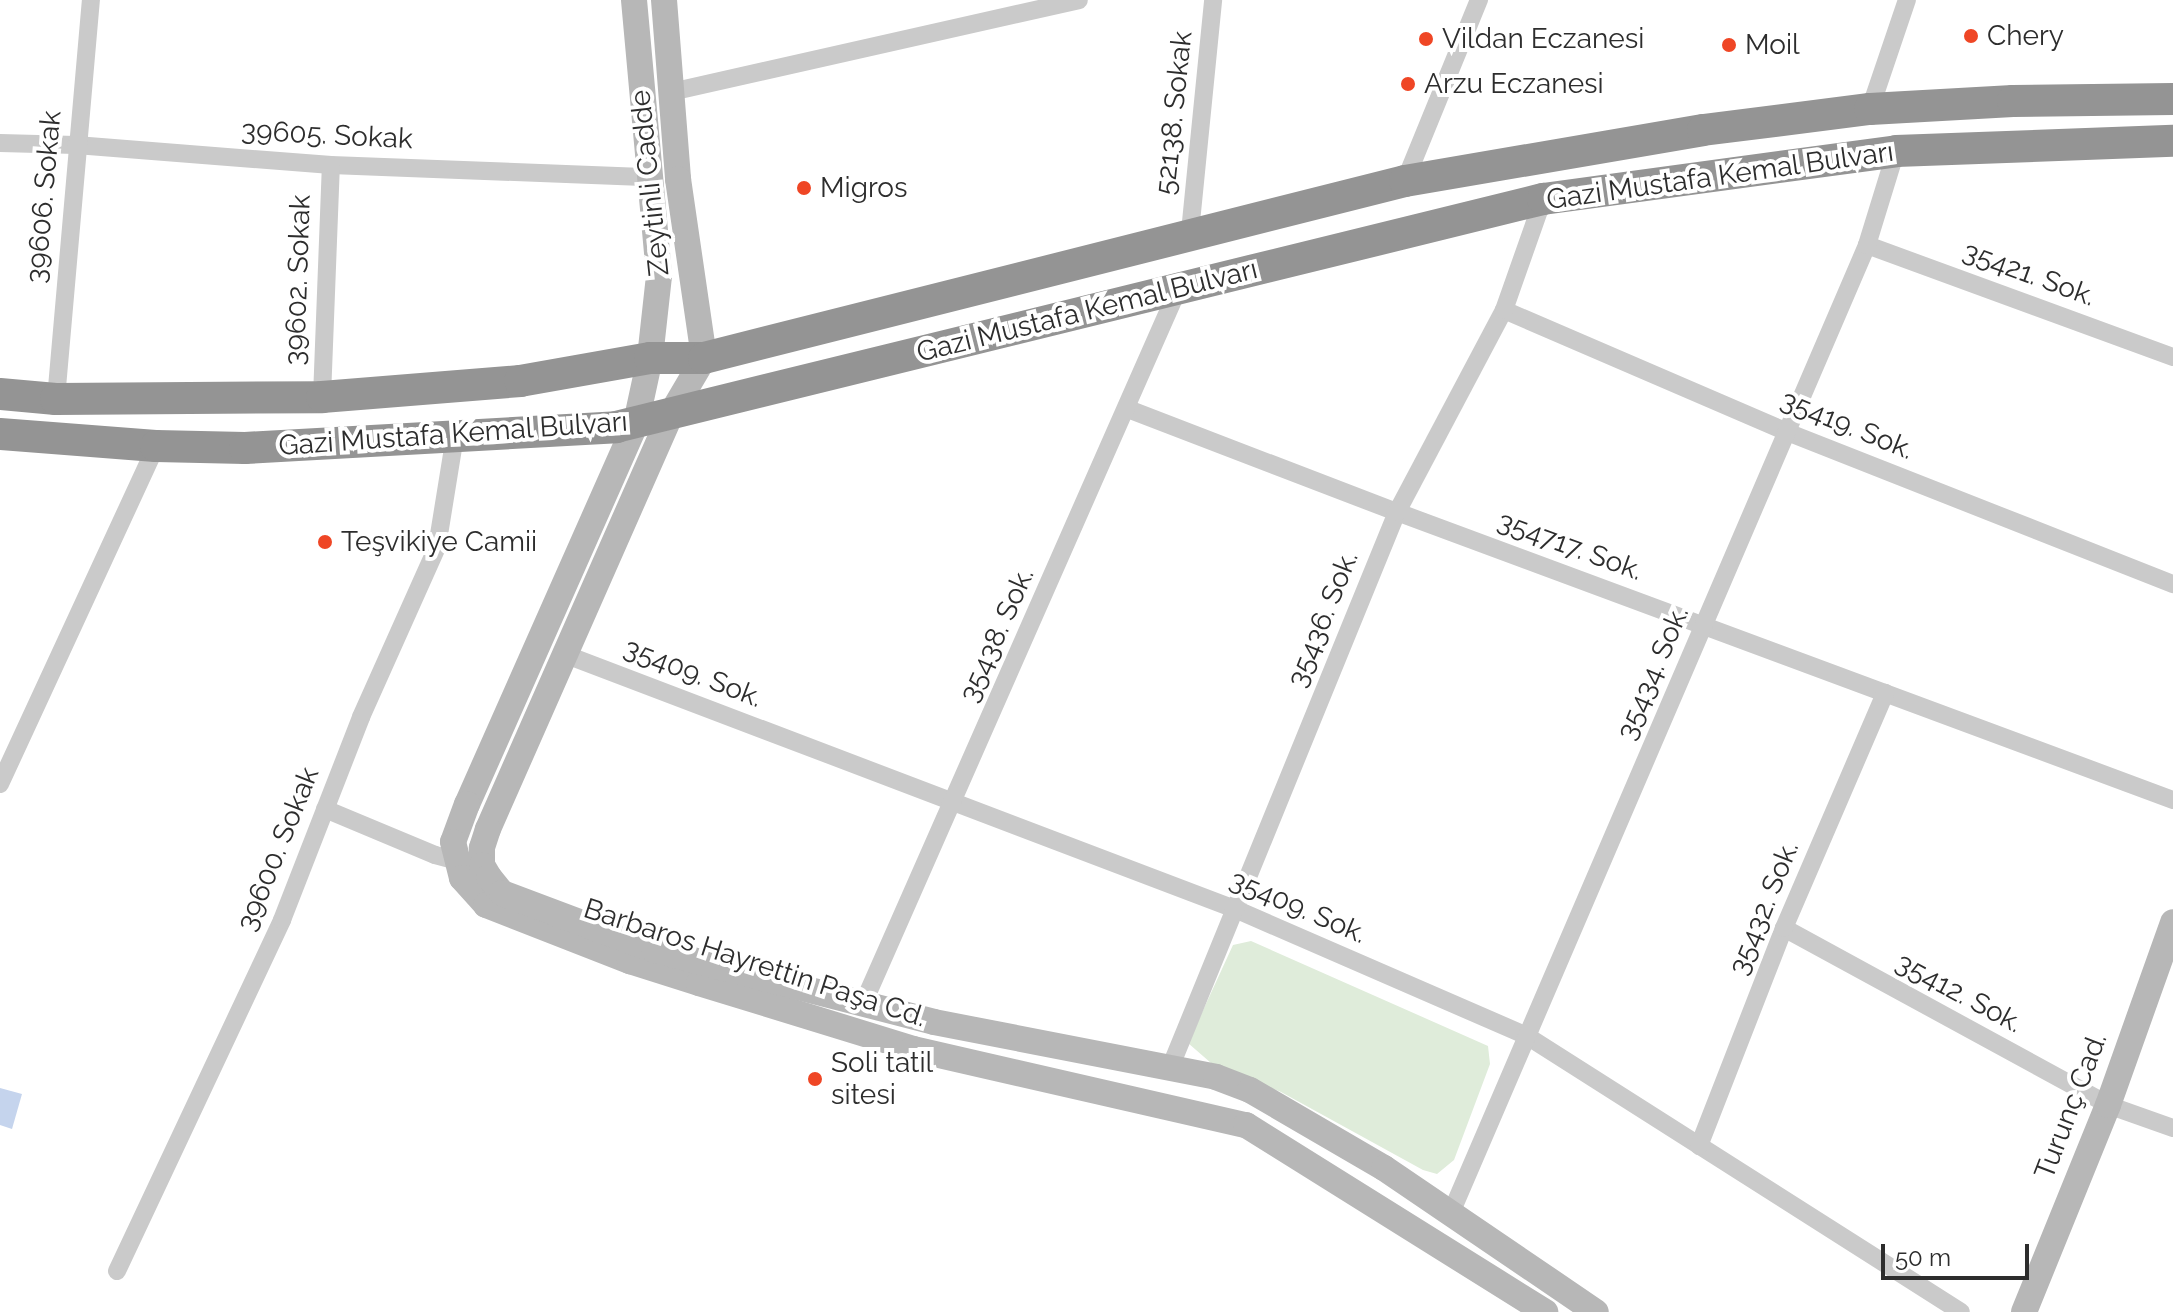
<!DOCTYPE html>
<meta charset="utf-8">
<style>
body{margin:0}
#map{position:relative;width:2173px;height:1312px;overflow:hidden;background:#fff;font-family:Raleway,sans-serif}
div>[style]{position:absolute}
.green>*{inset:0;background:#dfecda}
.water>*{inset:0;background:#c5d4ed}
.street>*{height:18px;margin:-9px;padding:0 9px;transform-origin:9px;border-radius:9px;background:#cacaca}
.secondary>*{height:26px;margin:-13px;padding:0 13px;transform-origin:13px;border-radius:13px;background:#b7b7b7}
.highway>*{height:32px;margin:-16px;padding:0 16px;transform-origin:16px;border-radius:16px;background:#949494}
.dots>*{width:22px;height:22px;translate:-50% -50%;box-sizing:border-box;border:4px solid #fff;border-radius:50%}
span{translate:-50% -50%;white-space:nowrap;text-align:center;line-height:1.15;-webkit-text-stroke:8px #fff;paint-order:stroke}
.poi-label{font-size:28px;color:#2d2d2d}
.left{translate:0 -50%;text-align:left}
.street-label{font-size:28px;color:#2d2d2d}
.scale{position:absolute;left:1881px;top:1244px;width:148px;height:36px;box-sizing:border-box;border:4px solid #2d2d2d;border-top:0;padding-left:10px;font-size:24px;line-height:28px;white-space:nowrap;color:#2d2d2d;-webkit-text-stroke:6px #fff;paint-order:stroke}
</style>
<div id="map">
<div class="green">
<i style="clip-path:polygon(1251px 941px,1488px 1046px,1490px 1064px,1454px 1160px,1437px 1174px,1423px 1170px,1281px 1092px,1211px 1063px,1188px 1043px,1233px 945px)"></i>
</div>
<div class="water">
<i style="clip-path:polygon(0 1088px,22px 1094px,12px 1129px,0 1125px)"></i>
</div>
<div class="street">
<i style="left:671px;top:92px;width:418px;rotate:-12.7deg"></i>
<i style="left:1870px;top:109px;width:115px;rotate:-71.3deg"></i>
<i style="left:0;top:143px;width:76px;rotate:1.5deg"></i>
<i style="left:76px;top:145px;width:256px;rotate:4.5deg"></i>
<i style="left:331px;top:165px;width:319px;rotate:2.2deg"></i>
<i style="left:1405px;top:181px;width:196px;rotate:-67.8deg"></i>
<i style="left:1190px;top:232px;width:233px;rotate:-84.3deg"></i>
<i style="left:1867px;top:245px;width:326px;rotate:20.1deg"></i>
<i style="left:1504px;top:310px;width:308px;rotate:23.3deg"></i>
<i style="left:1787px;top:432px;width:415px;rotate:21.5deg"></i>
<i style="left:322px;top:397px;width:232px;rotate:-87.8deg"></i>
<i style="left:56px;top:399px;width:401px;rotate:-85deg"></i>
<i style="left:1128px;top:409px;width:288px;rotate:21deg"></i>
<i style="left:1397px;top:512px;width:828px;rotate:20.36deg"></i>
<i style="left:564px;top:654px;width:718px;rotate:20.81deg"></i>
<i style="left:1235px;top:909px;width:318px;rotate:23.5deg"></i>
<i style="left:1527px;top:1036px;width:514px;rotate:32.45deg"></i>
<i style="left:0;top:784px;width:372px;rotate:-65.2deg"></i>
<i style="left:325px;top:809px;width:119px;rotate:22.7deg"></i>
<i style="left:435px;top:855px;width:34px;rotate:15deg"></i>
<i style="left:1784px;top:928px;width:369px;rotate:28.6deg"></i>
<i style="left:2108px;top:1105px;width:69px;rotate:19.5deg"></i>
<i style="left:863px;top:1004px;width:784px;rotate:-66.22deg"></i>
<i style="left:1170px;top:1068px;width:601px;rotate:-67.79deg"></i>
<i style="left:1397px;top:512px;width:229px;rotate:-62.1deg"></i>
<i style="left:1504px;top:310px;width:118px;rotate:-70.6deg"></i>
<i style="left:1699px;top:1146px;width:234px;rotate:-68.7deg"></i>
<i style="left:1784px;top:928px;width:256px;rotate:-66.7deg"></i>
<i style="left:1451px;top:1213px;width:1054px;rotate:-66.74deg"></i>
<i style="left:1867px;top:245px;width:98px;rotate:-72.9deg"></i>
<i style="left:117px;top:1271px;width:388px;rotate:-64.8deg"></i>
<i style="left:282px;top:920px;width:218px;rotate:-68.7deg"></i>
<i style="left:361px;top:717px;width:186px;rotate:-65.9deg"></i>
<i style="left:437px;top:547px;width:112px;rotate:-80.8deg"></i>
</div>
<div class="secondary">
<i style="left:634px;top:0;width:277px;rotate:84.8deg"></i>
<i style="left:659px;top:276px;width:82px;rotate:96.3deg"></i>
<i style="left:650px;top:358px;width:66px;rotate:102.2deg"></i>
<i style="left:636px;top:423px;width:417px;rotate:113.9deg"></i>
<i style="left:467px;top:804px;width:40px;rotate:110.2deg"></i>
<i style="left:453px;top:842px;width:37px;rotate:76deg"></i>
<i style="left:462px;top:878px;width:36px;rotate:48deg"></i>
<i style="left:486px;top:905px;width:155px;rotate:21.3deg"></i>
<i style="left:630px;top:961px;width:72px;rotate:17.7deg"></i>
<i style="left:699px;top:983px;width:224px;rotate:17.1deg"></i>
<i style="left:913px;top:1049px;width:342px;rotate:12.9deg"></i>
<i style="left:1246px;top:1125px;width:353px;rotate:32deg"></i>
<i style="left:664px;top:0;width:180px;rotate:85.5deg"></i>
<i style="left:678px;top:179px;width:181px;rotate:81.7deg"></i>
<i style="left:704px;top:358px;width:65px;rotate:120.5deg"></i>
<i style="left:671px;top:414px;width:454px;rotate:113.8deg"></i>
<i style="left:488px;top:829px;width:20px;rotate:108deg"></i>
<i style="left:482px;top:848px;width:17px;rotate:90deg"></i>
<i style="left:482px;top:865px;width:14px;rotate:60deg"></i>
<i style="left:489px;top:877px;width:21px;rotate:51deg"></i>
<i style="left:502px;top:893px;width:162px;rotate:20.6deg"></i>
<i style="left:654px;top:950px;width:289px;rotate:14.4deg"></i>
<i style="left:934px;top:1022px;width:287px;rotate:11deg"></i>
<i style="left:1216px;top:1077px;width:36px;rotate:21deg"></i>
<i style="left:1250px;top:1090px;width:155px;rotate:30.2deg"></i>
<i style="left:1384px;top:1168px;width:256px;rotate:34.2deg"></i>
<i style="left:2024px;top:1312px;width:223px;rotate:-67.9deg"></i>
<i style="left:2108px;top:1105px;width:194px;rotate:-70.4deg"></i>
</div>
<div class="highway">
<i style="left:0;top:394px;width:56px;rotate:5.1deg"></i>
<i style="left:56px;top:399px;width:266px;rotate:-0.4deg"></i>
<i style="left:322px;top:397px;width:199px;rotate:-4.6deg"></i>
<i style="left:520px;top:381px;width:132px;rotate:-10deg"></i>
<i style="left:650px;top:358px;width:54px"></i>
<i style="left:704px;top:358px;width:723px;rotate:-14.17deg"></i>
<i style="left:1405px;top:181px;width:302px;rotate:-9.7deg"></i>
<i style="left:1703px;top:130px;width:168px;rotate:-7.2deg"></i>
<i style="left:1870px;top:109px;width:143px;rotate:-3.2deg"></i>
<i style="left:2013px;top:101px;width:160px;rotate:-0.7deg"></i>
<i style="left:0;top:434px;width:156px;rotate:4.4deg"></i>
<i style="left:156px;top:446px;width:89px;rotate:1.3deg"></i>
<i style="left:245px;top:448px;width:372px;rotate:-3.2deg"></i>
<i style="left:616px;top:427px;width:955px;rotate:-13.82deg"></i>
<i style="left:1543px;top:199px;width:356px;rotate:-7.7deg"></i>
<i style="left:1896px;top:151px;width:277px;rotate:-2.1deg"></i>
</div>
<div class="dots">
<i style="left:1971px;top:36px;background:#ef4625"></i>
<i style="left:1426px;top:39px;background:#ef4625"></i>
<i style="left:1729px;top:45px;background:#ef4625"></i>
<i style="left:1408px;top:84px;background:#ef4625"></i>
<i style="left:804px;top:188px;background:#ef4625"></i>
<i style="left:325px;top:542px;background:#ef4625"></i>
<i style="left:815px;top:1079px;background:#ef4625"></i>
</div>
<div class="poi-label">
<span class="left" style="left:1987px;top:36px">Chery</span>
<span class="left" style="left:1442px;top:39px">Vildan Eczanesi</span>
<span class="left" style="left:1745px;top:45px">Moil</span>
<span class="left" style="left:1424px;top:84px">Arzu Eczanesi</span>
<span class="left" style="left:820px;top:188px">Migros</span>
<span class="left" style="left:341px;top:542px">Teşvikiye Camii</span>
<span class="left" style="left:831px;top:1079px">Soli tatil<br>sitesi</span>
</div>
<div class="street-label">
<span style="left:1174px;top:113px;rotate:-84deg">52138. Sokak</span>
<span style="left:327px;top:135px;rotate:3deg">39605. Sokak</span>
<span style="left:1720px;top:176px;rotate:-8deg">Gazi Mustafa Kemal Bulvarı</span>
<span style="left:650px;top:183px;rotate:-96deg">Zeytinli Cadde</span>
<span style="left:44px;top:197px;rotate:-85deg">39606. Sokak</span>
<span style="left:2029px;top:274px;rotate:20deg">35421. Sok.</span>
<span style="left:298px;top:280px;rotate:-88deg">39602. Sokak</span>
<span style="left:1087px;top:311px;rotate:-14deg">Gazi Mustafa Kemal Bulvarı</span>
<span style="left:1847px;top:425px;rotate:22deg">35419. Sok.</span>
<span style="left:453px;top:434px;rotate:-4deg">Gazi Mustafa Kemal Bulvarı</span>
<span style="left:1570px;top:546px;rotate:20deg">354717. Sok.</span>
<span style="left:1323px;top:619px;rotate:-68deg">35436. Sok.</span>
<span style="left:997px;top:635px;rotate:-66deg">35438. Sok.</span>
<span style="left:693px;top:673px;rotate:21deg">35409. Sok.</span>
<span style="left:1653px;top:673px;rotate:-67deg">35434. Sok.</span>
<span style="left:278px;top:849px;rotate:-68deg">39600. Sokak</span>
<span style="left:1298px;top:907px;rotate:23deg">35409. Sok.</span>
<span style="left:1764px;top:908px;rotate:-68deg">35432. Sok.</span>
<span style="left:755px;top:963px;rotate:18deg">Barbaros Hayrettin Paşa Cd.</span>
<span style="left:1959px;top:993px;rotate:28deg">35412. Sok.</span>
<span style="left:2071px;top:1106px;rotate:-69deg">Turunç Cad.</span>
</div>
<div class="scale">50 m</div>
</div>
